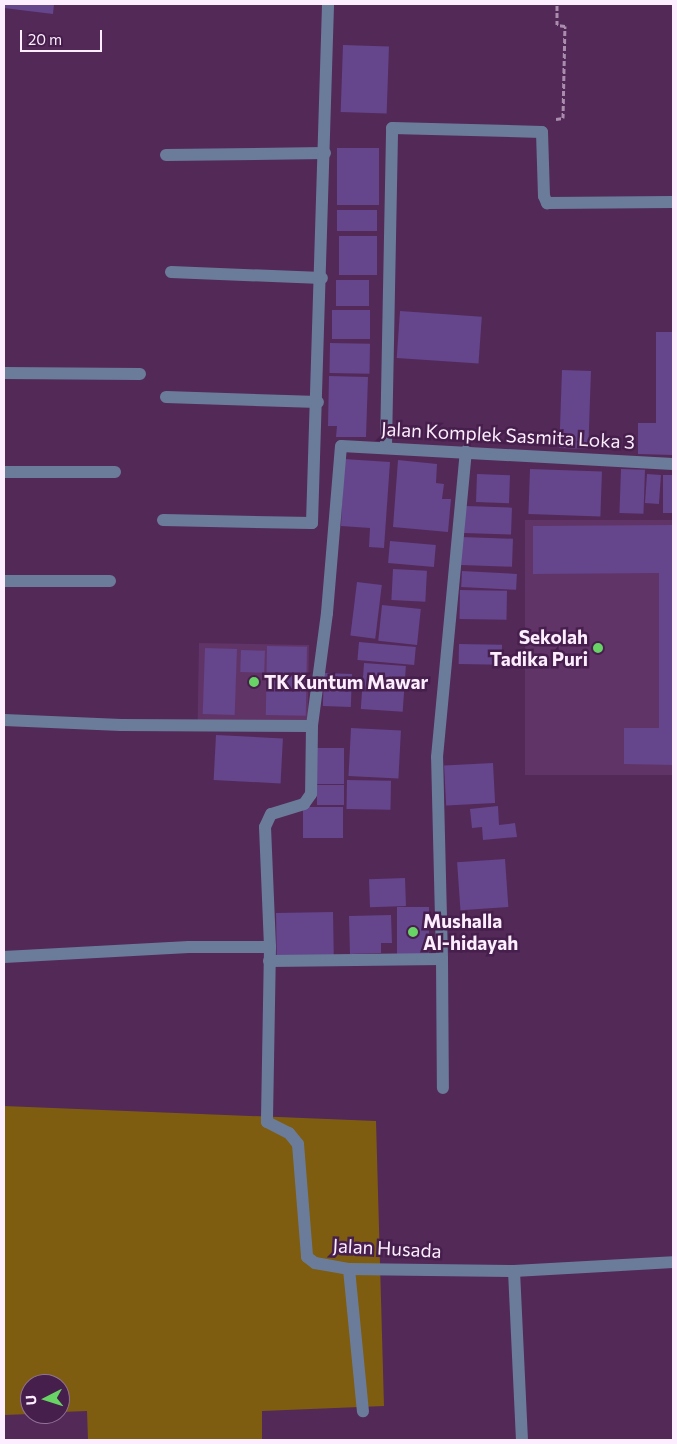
<!DOCTYPE html>
<style>
body{margin:0}
#map{position:relative;width:677px;height:1444px;overflow:hidden;background:#532958;font-family:Commissioner,sans-serif}
div>[style]{position:absolute}
.built>*{inset:0;background:#613467;transform-origin:0 0}
.green>*{inset:0;background:#7e5d10}
.building>*{inset:0;background:#65458c;transform-origin:0 0}
.path>*{height:3px;margin-top:-1.5px;transform-origin:0;background:repeating-linear-gradient(90deg,#aa8dad 0 5px,transparent 0 7.5px)}
.minor>*{height:12px;margin:-6px;padding:0 6px;transform-origin:6px;border-radius:6px;background:#6b7c9b}
.dots>*{width:14px;height:14px;translate:-50% -50%;box-sizing:border-box;border:2px solid #471f4d;border-radius:50%}
span{translate:-50% -50%;white-space:nowrap;text-align:center;line-height:1.15;-webkit-text-stroke:5px #471f4d;paint-order:stroke}
.street-label{font-size:19px;color:#fdeeff}
.poi-label{font-size:19px;color:#fdeeff;font-weight:700}
.right{translate:-100% -50%;text-align:right}
.left{translate:0 -50%;text-align:left}
.frame{position:absolute;inset:0;border:5px solid #fdeeff;pointer-events:none}
.north{position:absolute;left:20px;top:1374px;width:50px;height:50px;box-sizing:border-box;background:#471f4d;border:1px solid #907294;border-radius:50%;rotate:265deg;font-size:14px;font-weight:700;line-height:20px;text-align:center;color:#fdeeff}
.north::after{content:'';display:block;margin:auto;width:18px;height:22px;background:#68d465;clip-path:polygon(50% 0,100% 100%,50% 72%,0 100%)}
.scale{position:absolute;left:20px;top:30px;width:82px;height:22px;box-sizing:border-box;border:2px solid #fdeeff;border-top:0;padding-left:6px;font-size:15px;line-height:18px;white-space:nowrap;color:#fdeeff;-webkit-text-stroke:4px #471f4d;paint-order:stroke}
</style>
<div id="map">
<div class="built">
<i style="left:525px;top:520px;width:148px;height:255px"></i>
<i style="left:199px;top:643px;width:110px;height:79px;rotate:1deg"></i>
</div>
<div class="green">
<i style="clip-path:polygon(4px 1106px,376px 1121px,384px 1406px,262px 1411px,262px 1440px,88px 1440px,87px 1411px,60px 1412px,60px 1384px,30px 1384px,30px 1414px,4px 1415px)"></i>
</div>
<div class="building">
<i style="clip-path:polygon(4px 4px,54px 4px,53px 14px,4px 8px)"></i>
<i style="left:343px;top:45px;width:46px;height:67px;rotate:2deg"></i>
<i style="left:337px;top:148px;width:42px;height:57px"></i>
<i style="left:337px;top:210px;width:40px;height:21px"></i>
<i style="left:339px;top:236px;width:38px;height:39px"></i>
<i style="left:336px;top:280px;width:33px;height:26px"></i>
<i style="left:332px;top:310px;width:38px;height:29px"></i>
<i style="left:400px;top:311px;width:82px;height:47px;rotate:4deg"></i>
<i style="clip-path:polygon(656px 332px,673px 332px,673px 455px,638px 454px,638px 423px,656px 423px)"></i>
<i style="left:330px;top:343px;width:40px;height:30px;rotate:1deg"></i>
<i style="left:562px;top:370px;width:29px;height:78px;rotate:2deg"></i>
<i style="clip-path:polygon(329px 376px,368px 377px,366px 437px,336px 437px,337px 426px,328px 426px)"></i>
<i style="clip-path:polygon(344px 459px,390px 462px,384px 548px,369px 547px,370px 528px,341px 526px)"></i>
<i style="clip-path:polygon(398px 460px,437px 464px,436px 483px,444px 484px,442px 499px,451px 499px,448px 532px,393px 527px)"></i>
<i style="left:530px;top:469px;width:72px;height:45px;rotate:2deg"></i>
<i style="left:621px;top:469px;width:24px;height:44px;rotate:2deg"></i>
<i style="left:477px;top:474px;width:33px;height:28px;rotate:2deg"></i>
<i style="left:647px;top:474px;width:14px;height:29px;rotate:4deg"></i>
<i style="left:663px;top:475px;width:10px;height:38px"></i>
<i style="left:465px;top:506px;width:47px;height:27px;rotate:2deg"></i>
<i style="clip-path:polygon(673px 525px,673px 765px,624px 764px,624px 728px,659px 728px,659px 573px,533px 574px,533px 526px)"></i>
<i style="left:462px;top:537px;width:51px;height:28px;rotate:2deg"></i>
<i style="left:390px;top:541px;width:46px;height:22px;rotate:5deg"></i>
<i style="left:393px;top:569px;width:34px;height:31px;rotate:3deg"></i>
<i style="left:462px;top:571px;width:55px;height:16px;rotate:3deg"></i>
<i style="left:357px;top:582px;width:25px;height:54px;rotate:7deg"></i>
<i style="left:460px;top:590px;width:47px;height:29px;rotate:1deg"></i>
<i style="left:382px;top:605px;width:39px;height:36px;rotate:6deg"></i>
<i style="left:359px;top:642px;width:57px;height:18px;rotate:5deg"></i>
<i style="left:459px;top:644px;width:43px;height:20px;rotate:1deg"></i>
<i style="left:267px;top:646px;width:40px;height:69px;rotate:1deg"></i>
<i style="left:205px;top:648px;width:32px;height:66px;rotate:2deg"></i>
<i style="left:241px;top:650px;width:24px;height:22px;rotate:2deg"></i>
<i style="left:364px;top:663px;width:42px;height:46px;rotate:4deg"></i>
<i style="left:324px;top:673px;width:28px;height:33px;rotate:2deg"></i>
<i style="left:351px;top:728px;width:50px;height:48px;rotate:3deg"></i>
<i style="left:216px;top:735px;width:67px;height:45px;rotate:3deg"></i>
<i style="left:344px;top:748px;width:36px;height:27px;rotate:90deg"></i>
<i style="left:493px;top:763px;width:40px;height:49px;rotate:87deg"></i>
<i style="left:347px;top:780px;width:44px;height:29px;rotate:1deg"></i>
<i style="left:317px;top:785px;width:27px;height:20px"></i>
<i style="clip-path:polygon(498px 806px,499px 825px,515px 823px,517px 837px,483px 840px,482px 827px,472px 828px,470px 809px)"></i>
<i style="left:303px;top:807px;width:40px;height:31px"></i>
<i style="left:505px;top:859px;width:48px;height:48px;rotate:86deg"></i>
<i style="left:405px;top:878px;width:28px;height:36px;rotate:88deg"></i>
<i style="left:429px;top:907px;width:49px;height:32px;rotate:90deg"></i>
<i style="left:333px;top:912px;width:43px;height:57px;rotate:89deg"></i>
<i style="clip-path:polygon(391px 915px,392px 943px,381px 943px,381px 953px,350px 954px,349px 916px)"></i>
</div>
<div class="path">
<i style="left:556px;top:119px;width:7px;rotate:-8deg"></i>
<i style="left:563px;top:118px;width:92px;rotate:-88.8deg"></i>
<i style="left:565px;top:26px;width:8px;rotate:-173deg"></i>
<i style="left:557px;top:25px;width:21px;rotate:-90deg"></i>
</div>
<div class="minor">
<i style="left:166px;top:155px;width:159px;rotate:-0.7deg"></i>
<i style="left:171px;top:272px;width:151px;rotate:2.3deg"></i>
<i style="left:4px;top:373px;width:136px;rotate:0.4deg"></i>
<i style="left:166px;top:397px;width:152px;rotate:1.9deg"></i>
<i style="left:386px;top:446px;width:318px;rotate:-88.9deg"></i>
<i style="left:392px;top:128px;width:150px;rotate:1.5deg"></i>
<i style="left:542px;top:132px;width:64px;rotate:88.2deg"></i>
<i style="left:544px;top:196px;width:8px;rotate:67deg"></i>
<i style="left:547px;top:203px;width:126px;rotate:-0.5deg"></i>
<i style="left:673px;top:464px;width:332px;rotate:-176.9deg"></i>
<i style="left:341px;top:446px;width:168px;rotate:94.8deg"></i>
<i style="left:327px;top:613px;width:114px;rotate:97.6deg"></i>
<i style="left:312px;top:726px;width:68px;rotate:90.8deg"></i>
<i style="left:311px;top:794px;width:12px;rotate:125deg"></i>
<i style="left:304px;top:804px;width:34px;rotate:163deg"></i>
<i style="left:271px;top:814px;width:14px;rotate:115deg"></i>
<i style="left:265px;top:827px;width:120px;rotate:87.6deg"></i>
<i style="left:270px;top:947px;width:175px;rotate:91deg"></i>
<i style="left:267px;top:1122px;width:25px;rotate:27deg"></i>
<i style="left:289px;top:1133px;width:14px;rotate:51deg"></i>
<i style="left:298px;top:1144px;width:113px;rotate:85.4deg"></i>
<i style="left:307px;top:1257px;width:10px;rotate:37deg"></i>
<i style="left:315px;top:1263px;width:35px;rotate:10deg"></i>
<i style="left:349px;top:1269px;width:165px;rotate:0.7deg"></i>
<i style="left:514px;top:1271px;width:159px;rotate:-3.2deg"></i>
<i style="left:4px;top:472px;width:111px"></i>
<i style="left:163px;top:520px;width:149px;rotate:1.2deg"></i>
<i style="left:312px;top:523px;width:519px;rotate:-88.23deg"></i>
<i style="left:4px;top:581px;width:106px"></i>
<i style="left:4px;top:720px;width:117px;rotate:2.4deg"></i>
<i style="left:121px;top:725px;width:191px;rotate:0.3deg"></i>
<i style="left:4px;top:957px;width:185px;rotate:-3.1deg"></i>
<i style="left:189px;top:947px;width:81px"></i>
<i style="left:442px;top:959px;width:202px;rotate:-91.4deg"></i>
<i style="left:437px;top:757px;width:307px;rotate:-84.6deg"></i>
<i style="left:269px;top:961px;width:173px;rotate:-0.7deg"></i>
<i style="left:442px;top:959px;width:129px;rotate:89.6deg"></i>
<i style="left:349px;top:1269px;width:143px;rotate:84.4deg"></i>
<i style="left:514px;top:1271px;width:169px;rotate:87.3deg"></i>
</div>
<div class="dots">
<i style="left:598px;top:648px;background:#68d465"></i>
<i style="left:254px;top:682px;background:#68d465"></i>
<i style="left:413px;top:932px;background:#68d465"></i>
</div>
<div class="street-label">
<span style="left:508px;top:435px;rotate:3deg">Jalan Komplek Sasmita Loka 3</span>
<span style="left:387px;top:1248px;rotate:3deg">Jalan Husada</span>
</div>
<div class="poi-label">
<span class="right" style="left:588px;top:648px">Sekolah<br>Tadika Puri</span>
<span class="left" style="left:264px;top:682px">TK Kuntum Mawar</span>
<span class="left" style="left:423px;top:932px">Mushalla<br>Al-hidayah</span>
</div>
<div class="frame"></div>
<div class="north">U</div>
<div class="scale">20 m</div>
</div>
